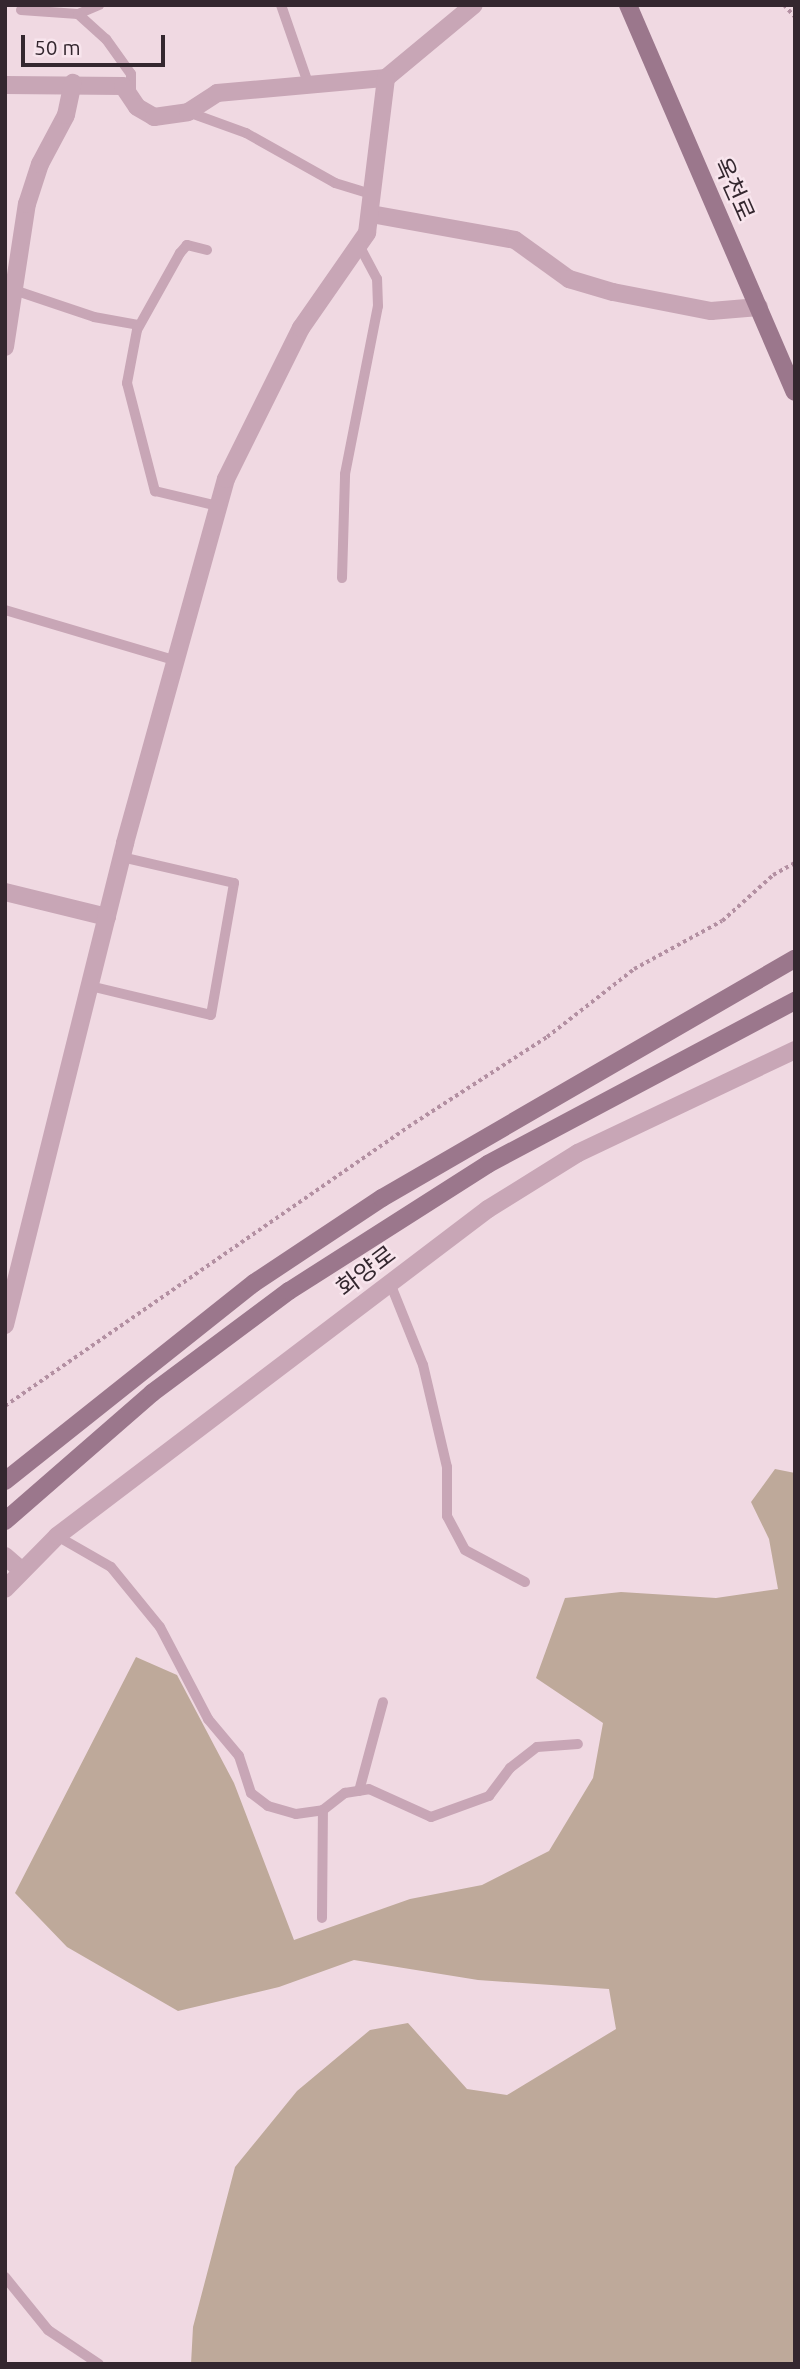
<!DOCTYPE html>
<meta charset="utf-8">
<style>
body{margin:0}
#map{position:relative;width:800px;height:2369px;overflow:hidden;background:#f0d9e2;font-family:Ubuntu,"Noto Sans KR",sans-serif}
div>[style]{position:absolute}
.green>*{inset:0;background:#bea99a}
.path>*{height:3.5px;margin-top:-1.75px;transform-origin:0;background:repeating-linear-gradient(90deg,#b390a2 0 3.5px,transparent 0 7px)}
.lane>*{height:10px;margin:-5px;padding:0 5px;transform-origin:5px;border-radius:5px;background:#c8a6b6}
.street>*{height:18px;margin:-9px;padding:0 9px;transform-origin:9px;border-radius:9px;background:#c8a6b6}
.secondary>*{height:18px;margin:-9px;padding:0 9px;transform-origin:9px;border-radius:9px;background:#9b778c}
span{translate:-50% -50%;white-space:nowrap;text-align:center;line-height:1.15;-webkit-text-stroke:5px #f8e5ed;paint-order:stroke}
.street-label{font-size:24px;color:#34272f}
.frame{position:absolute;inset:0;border:7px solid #34272f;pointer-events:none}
.scale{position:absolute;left:21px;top:35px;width:144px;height:32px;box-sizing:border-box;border:4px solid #34272f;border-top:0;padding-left:9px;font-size:21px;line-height:24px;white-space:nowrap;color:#34272f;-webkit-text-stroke:5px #f8e5ed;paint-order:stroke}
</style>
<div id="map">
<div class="green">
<i style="clip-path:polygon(775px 1469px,795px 1473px,795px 2364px,191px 2364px,193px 2327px,235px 2167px,297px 2091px,370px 2030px,408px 2023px,467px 2089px,507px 2095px,616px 2029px,609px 1989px,478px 1980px,354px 1960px,279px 1987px,178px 2011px,67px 1947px,15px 1893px,136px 1657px,177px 1675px,234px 1783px,294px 1940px,410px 1899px,482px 1885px,549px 1851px,593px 1778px,603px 1723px,536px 1678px,565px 1598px,621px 1592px,716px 1598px,778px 1589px,769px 1539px,751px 1502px)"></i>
</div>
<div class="path">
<i style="left:784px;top:5px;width:16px;rotate:47deg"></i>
<i style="left:5px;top:1406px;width:497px;rotate:-34.7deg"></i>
<i style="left:414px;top:1123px;width:158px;rotate:-32.9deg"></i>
<i style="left:547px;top:1037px;width:110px;rotate:-38deg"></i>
<i style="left:634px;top:969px;width:100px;rotate:-28.6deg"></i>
<i style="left:722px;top:921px;width:69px;rotate:-42deg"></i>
<i style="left:773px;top:875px;width:25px;rotate:-29deg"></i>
</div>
<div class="lane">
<i style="left:281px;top:5px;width:83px;rotate:70.9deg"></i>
<i style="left:21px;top:10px;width:57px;rotate:4deg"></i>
<i style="left:78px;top:14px;width:23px;rotate:-23deg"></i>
<i style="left:78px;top:14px;width:38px;rotate:42deg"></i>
<i style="left:106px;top:39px;width:43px;rotate:54.5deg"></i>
<i style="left:131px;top:74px;width:20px;rotate:90deg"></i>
<i style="left:188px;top:112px;width:62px;rotate:19.9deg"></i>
<i style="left:246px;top:133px;width:102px;rotate:29.3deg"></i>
<i style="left:335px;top:183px;width:41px;rotate:17.1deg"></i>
<i style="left:207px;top:250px;width:21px;rotate:-166deg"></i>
<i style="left:187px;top:245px;width:11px;rotate:131deg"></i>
<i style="left:180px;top:253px;width:88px;rotate:119.2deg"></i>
<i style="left:137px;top:330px;width:54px;rotate:100.7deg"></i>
<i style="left:127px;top:383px;width:112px;rotate:75.5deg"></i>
<i style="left:155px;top:491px;width:65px;rotate:13.4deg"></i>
<i style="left:14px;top:290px;width:84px;rotate:18.6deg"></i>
<i style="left:94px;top:317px;width:46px;rotate:10.1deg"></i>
<i style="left:342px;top:578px;width:104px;rotate:-88.3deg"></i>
<i style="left:345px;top:474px;width:171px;rotate:-78.9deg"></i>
<i style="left:378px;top:306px;width:27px;rotate:-92deg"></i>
<i style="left:377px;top:279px;width:38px;rotate:-118deg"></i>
<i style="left:5px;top:610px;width:176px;rotate:16.5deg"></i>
<i style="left:90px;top:986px;width:124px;rotate:13.5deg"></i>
<i style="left:211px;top:1015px;width:134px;rotate:-80.1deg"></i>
<i style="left:234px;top:883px;width:116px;rotate:-167deg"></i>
<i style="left:390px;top:1283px;width:88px;rotate:68.1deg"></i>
<i style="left:423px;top:1365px;width:105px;rotate:76.8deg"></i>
<i style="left:447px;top:1467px;width:49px;rotate:90deg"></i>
<i style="left:447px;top:1516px;width:38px;rotate:62deg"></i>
<i style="left:465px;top:1550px;width:68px;rotate:28.1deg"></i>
<i style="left:57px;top:1536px;width:62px;rotate:29.9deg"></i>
<i style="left:111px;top:1567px;width:77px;rotate:50.8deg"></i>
<i style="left:160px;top:1627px;width:104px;rotate:62.4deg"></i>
<i style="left:208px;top:1719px;width:48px;rotate:50deg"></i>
<i style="left:239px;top:1756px;width:39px;rotate:72deg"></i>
<i style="left:251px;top:1793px;width:21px;rotate:37deg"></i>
<i style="left:268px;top:1806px;width:29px;rotate:16deg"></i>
<i style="left:296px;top:1814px;width:27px;rotate:-8deg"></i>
<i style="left:323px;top:1810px;width:28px;rotate:-38deg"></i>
<i style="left:345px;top:1793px;width:24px;rotate:-9deg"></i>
<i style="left:369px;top:1789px;width:68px;rotate:24.3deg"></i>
<i style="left:431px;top:1817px;width:62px;rotate:-19.9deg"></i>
<i style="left:489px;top:1796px;width:35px;rotate:-53deg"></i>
<i style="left:510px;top:1768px;width:34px;rotate:-38deg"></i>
<i style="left:537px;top:1747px;width:41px;rotate:-4.2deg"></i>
<i style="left:359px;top:1791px;width:92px;rotate:-74.9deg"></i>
<i style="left:322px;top:1918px;width:108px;rotate:-89.5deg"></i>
<i style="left:5px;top:2277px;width:68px;rotate:50.9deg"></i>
<i style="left:48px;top:2330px;width:61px;rotate:33.7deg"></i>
</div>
<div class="street">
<i style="left:5px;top:85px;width:118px;rotate:0.5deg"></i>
<i style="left:123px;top:86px;width:25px;rotate:56deg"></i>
<i style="left:137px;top:107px;width:20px;rotate:30deg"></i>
<i style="left:154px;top:117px;width:34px;rotate:-8deg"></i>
<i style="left:188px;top:112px;width:35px;rotate:-33deg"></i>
<i style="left:217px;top:93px;width:170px;rotate:-5.1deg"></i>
<i style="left:386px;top:78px;width:114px;rotate:-39.7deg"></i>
<i style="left:371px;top:214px;width:146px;rotate:10.2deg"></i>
<i style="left:515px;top:240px;width:67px;rotate:35.8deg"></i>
<i style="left:569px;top:279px;width:46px;rotate:16.5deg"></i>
<i style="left:613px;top:292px;width:100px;rotate:11deg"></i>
<i style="left:711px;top:311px;width:48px;rotate:-4.8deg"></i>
<i style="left:5px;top:347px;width:145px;rotate:-81.3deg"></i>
<i style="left:27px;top:204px;width:42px;rotate:-72deg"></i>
<i style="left:40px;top:164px;width:55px;rotate:-62deg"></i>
<i style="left:66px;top:115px;width:33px;rotate:-78deg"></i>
<i style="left:5px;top:892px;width:105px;rotate:13.8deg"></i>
<i style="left:5px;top:1325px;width:497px;rotate:-76deg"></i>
<i style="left:125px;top:843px;width:378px;rotate:-74.5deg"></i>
<i style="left:226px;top:479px;width:169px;rotate:-63.6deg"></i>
<i style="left:301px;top:328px;width:116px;rotate:-55.2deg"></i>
<i style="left:367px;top:233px;width:156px;rotate:-83deg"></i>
<i style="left:5px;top:1556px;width:21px;rotate:41deg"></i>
<i style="left:5px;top:1589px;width:74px;rotate:-45.5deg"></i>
<i style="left:57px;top:1536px;width:541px;rotate:-37.19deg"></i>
<i style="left:488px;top:1209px;width:106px;rotate:-31.9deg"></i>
<i style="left:578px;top:1153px;width:240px;rotate:-25.4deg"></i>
</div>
<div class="secondary">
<i style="left:628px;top:5px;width:421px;rotate:66.7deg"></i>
<i style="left:5px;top:1481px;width:318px;rotate:-38.5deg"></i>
<i style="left:254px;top:1283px;width:154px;rotate:-33.6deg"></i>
<i style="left:382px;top:1198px;width:477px;rotate:-30.1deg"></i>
<i style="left:5px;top:1521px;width:195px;rotate:-41deg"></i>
<i style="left:152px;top:1393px;width:171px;rotate:-36.7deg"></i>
<i style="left:289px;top:1291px;width:236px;rotate:-32.5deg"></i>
<i style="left:488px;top:1164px;width:348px;rotate:-28deg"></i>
</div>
<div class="street-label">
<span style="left:734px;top:189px;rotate:66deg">옥천로</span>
<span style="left:366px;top:1271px;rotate:-37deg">화양로</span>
</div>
<div class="frame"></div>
<div class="scale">50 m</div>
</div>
